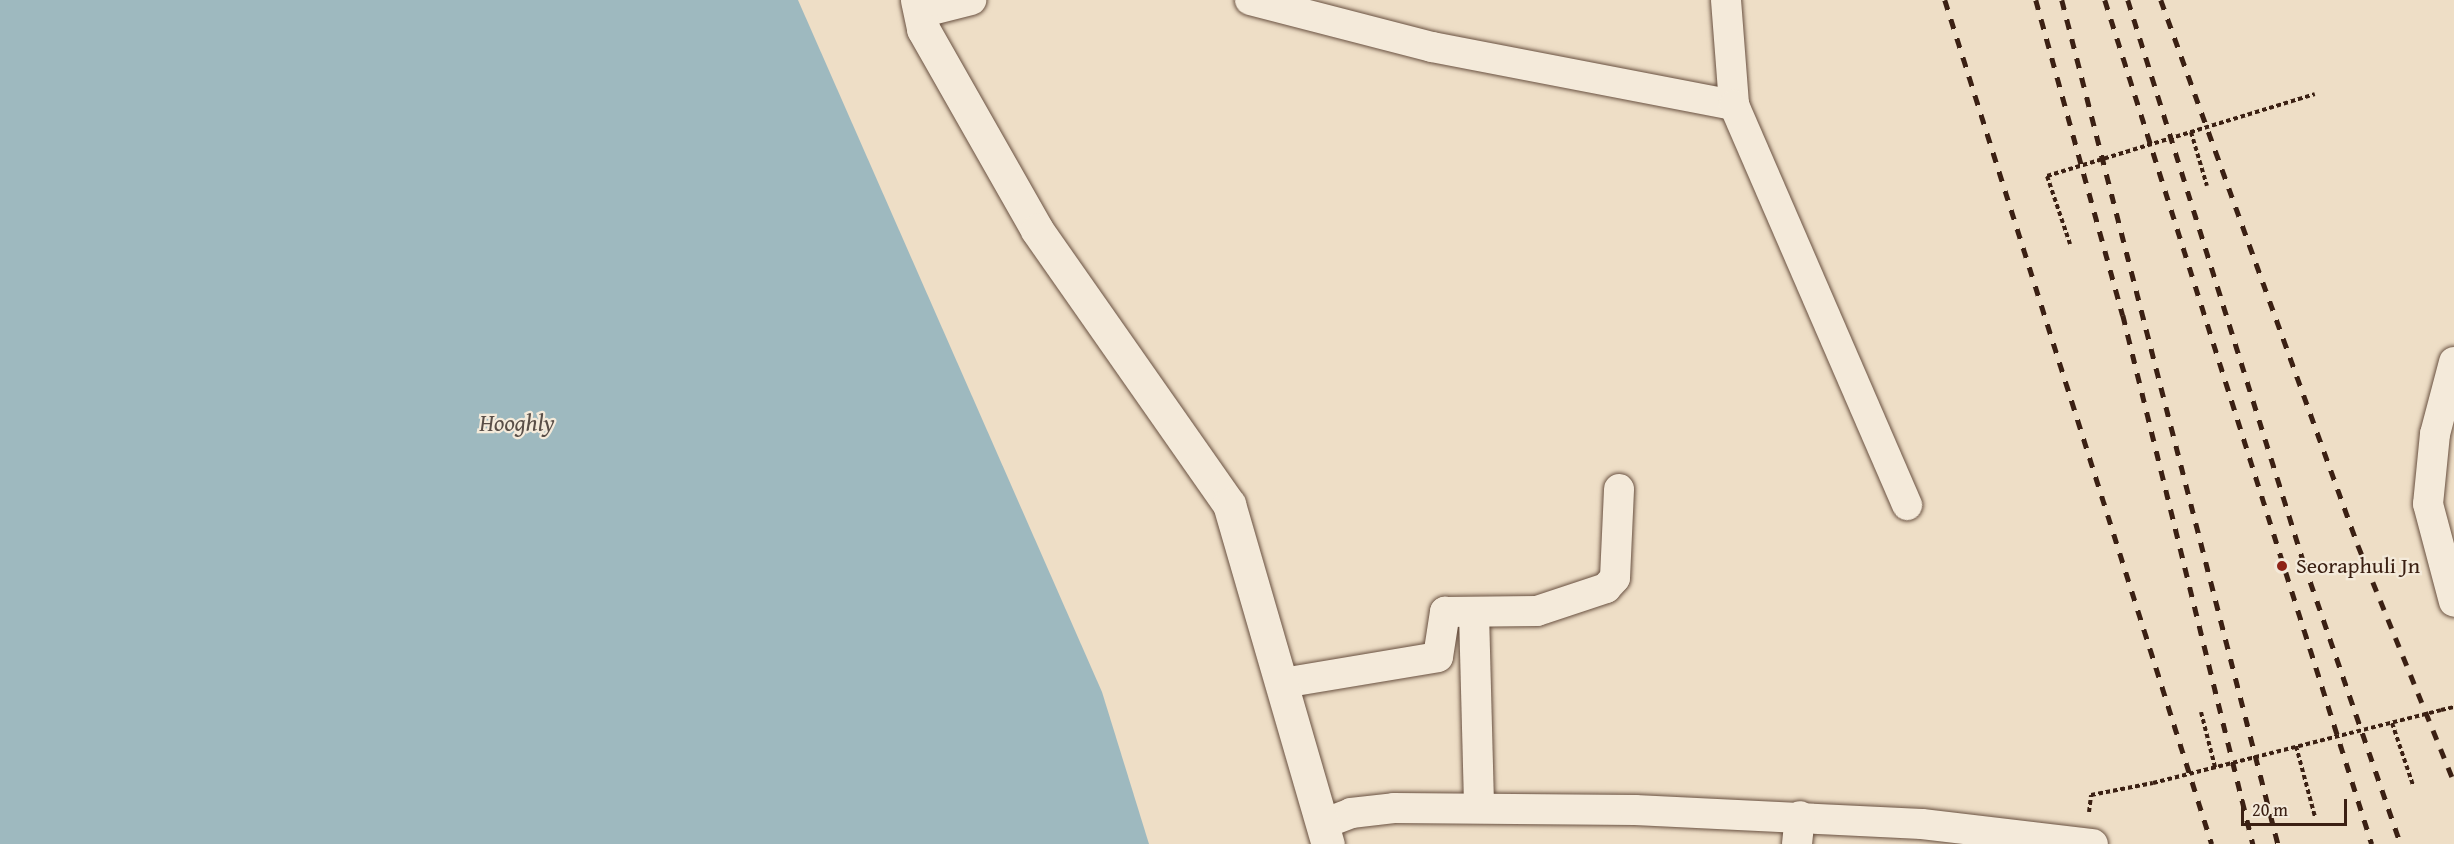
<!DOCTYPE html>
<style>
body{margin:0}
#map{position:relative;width:2454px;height:844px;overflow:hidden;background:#eedec6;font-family:"Gentium Book Plus",serif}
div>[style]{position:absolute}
.water>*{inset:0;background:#9eb9bf}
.path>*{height:4px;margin-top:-2px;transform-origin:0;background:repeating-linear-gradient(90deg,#3b2013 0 4.5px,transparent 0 7.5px)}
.roads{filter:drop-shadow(0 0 2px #685040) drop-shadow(0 0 2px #685040)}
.minor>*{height:30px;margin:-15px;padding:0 15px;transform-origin:15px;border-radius:15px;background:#f4eada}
.tertiary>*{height:33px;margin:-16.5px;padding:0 16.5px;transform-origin:16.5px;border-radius:16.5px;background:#f4eada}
.rail>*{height:4.5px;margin-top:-2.25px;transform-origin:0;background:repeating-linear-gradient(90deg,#3b2013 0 10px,transparent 0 20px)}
.path-bridge>*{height:4px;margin-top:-2px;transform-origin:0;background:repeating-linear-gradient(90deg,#3b2013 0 4.5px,transparent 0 7.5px)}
.dots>*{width:16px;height:16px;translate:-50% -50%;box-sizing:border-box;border:3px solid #f4eada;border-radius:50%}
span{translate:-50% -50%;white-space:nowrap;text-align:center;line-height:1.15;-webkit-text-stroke:4.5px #f4eada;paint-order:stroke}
.poi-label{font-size:22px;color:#3b2013}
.left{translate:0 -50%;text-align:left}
.water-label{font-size:24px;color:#594e47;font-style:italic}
.scale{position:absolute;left:2241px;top:799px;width:106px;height:27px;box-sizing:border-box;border:3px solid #3b2013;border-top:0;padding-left:8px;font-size:18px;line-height:21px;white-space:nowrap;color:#3b2013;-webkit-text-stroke:4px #f4eada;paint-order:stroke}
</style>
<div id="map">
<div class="water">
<i style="clip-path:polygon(0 0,798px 0,1102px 692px,1149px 844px,0 844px)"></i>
</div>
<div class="path">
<i style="left:2191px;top:132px;width:56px;rotate:73.5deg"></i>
<i style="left:2047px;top:176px;width:72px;rotate:71.3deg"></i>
<i style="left:2441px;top:710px;width:13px;rotate:-13deg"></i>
<i style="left:2201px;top:712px;width:57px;rotate:75.7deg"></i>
<i style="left:2392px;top:723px;width:65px;rotate:71.3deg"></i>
<i style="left:2296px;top:746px;width:73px;rotate:75deg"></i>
<i style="left:2089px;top:812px;width:17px;rotate:-83deg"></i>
<i style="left:2091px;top:795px;width:63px;rotate:-11deg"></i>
</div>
<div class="roads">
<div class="minor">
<i style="left:1250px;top:0;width:188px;rotate:14.5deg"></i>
<i style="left:1432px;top:47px;width:308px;rotate:10.9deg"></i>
<i style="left:1726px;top:0;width:105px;rotate:85.6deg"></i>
<i style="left:1734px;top:105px;width:436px;rotate:66.6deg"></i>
<i style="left:920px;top:13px;width:53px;rotate:-14.3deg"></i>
<i style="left:2454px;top:362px;width:74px;rotate:104.8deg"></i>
<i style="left:2435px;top:434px;width:70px;rotate:95.7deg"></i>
<i style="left:2428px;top:504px;width:101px;rotate:75.1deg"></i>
<i style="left:1474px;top:613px;width:195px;rotate:88.5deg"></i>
<i style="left:1283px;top:683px;width:157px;rotate:-9.5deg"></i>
<i style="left:1438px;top:657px;width:46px;rotate:-81.2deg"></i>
<i style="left:1445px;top:612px;width:92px;rotate:-0.6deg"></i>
<i style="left:1537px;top:611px;width:73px;rotate:-18.4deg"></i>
<i style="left:1606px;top:588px;width:13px;rotate:-48deg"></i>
<i style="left:1615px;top:578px;width:89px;rotate:-87.4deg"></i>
<i style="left:1323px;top:824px;width:30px;rotate:-21deg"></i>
<i style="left:1351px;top:813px;width:43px;rotate:-6.6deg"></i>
<i style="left:1394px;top:808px;width:241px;rotate:0.5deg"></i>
<i style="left:1635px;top:810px;width:287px;rotate:2.8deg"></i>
<i style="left:1922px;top:824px;width:172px;rotate:6.7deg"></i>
<i style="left:1797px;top:844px;width:28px;rotate:-84deg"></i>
</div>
<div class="tertiary">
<i style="left:917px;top:0;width:30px;rotate:78deg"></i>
<i style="left:923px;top:29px;width:231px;rotate:60.4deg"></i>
<i style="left:1037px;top:230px;width:335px;rotate:55deg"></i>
<i style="left:1229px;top:504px;width:354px;rotate:73.8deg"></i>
</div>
</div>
<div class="rail">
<i style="left:1945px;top:0;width:885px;rotate:72.45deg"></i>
<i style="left:2036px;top:0;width:327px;rotate:74.6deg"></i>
<i style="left:2123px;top:315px;width:545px;rotate:76.19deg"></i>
<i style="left:2062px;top:0;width:871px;rotate:75.64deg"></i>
<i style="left:2105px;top:0;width:885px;rotate:72.45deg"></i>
<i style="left:2128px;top:0;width:590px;rotate:72.64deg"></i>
<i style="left:2304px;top:563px;width:297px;rotate:71deg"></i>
<i style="left:2161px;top:0;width:580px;rotate:70.13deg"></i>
<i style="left:2358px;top:545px;width:255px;rotate:67.9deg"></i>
</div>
<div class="path-bridge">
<i style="left:2047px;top:176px;width:280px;rotate:-17deg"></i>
<i style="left:2153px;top:783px;width:297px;rotate:-14.2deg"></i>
</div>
<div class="dots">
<i style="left:2282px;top:566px;background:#8f2418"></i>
</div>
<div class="poi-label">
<span class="left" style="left:2296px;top:566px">Seoraphuli Jn</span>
</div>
<div class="water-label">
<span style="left:517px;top:423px">Hooghly</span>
</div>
<div class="scale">20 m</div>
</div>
